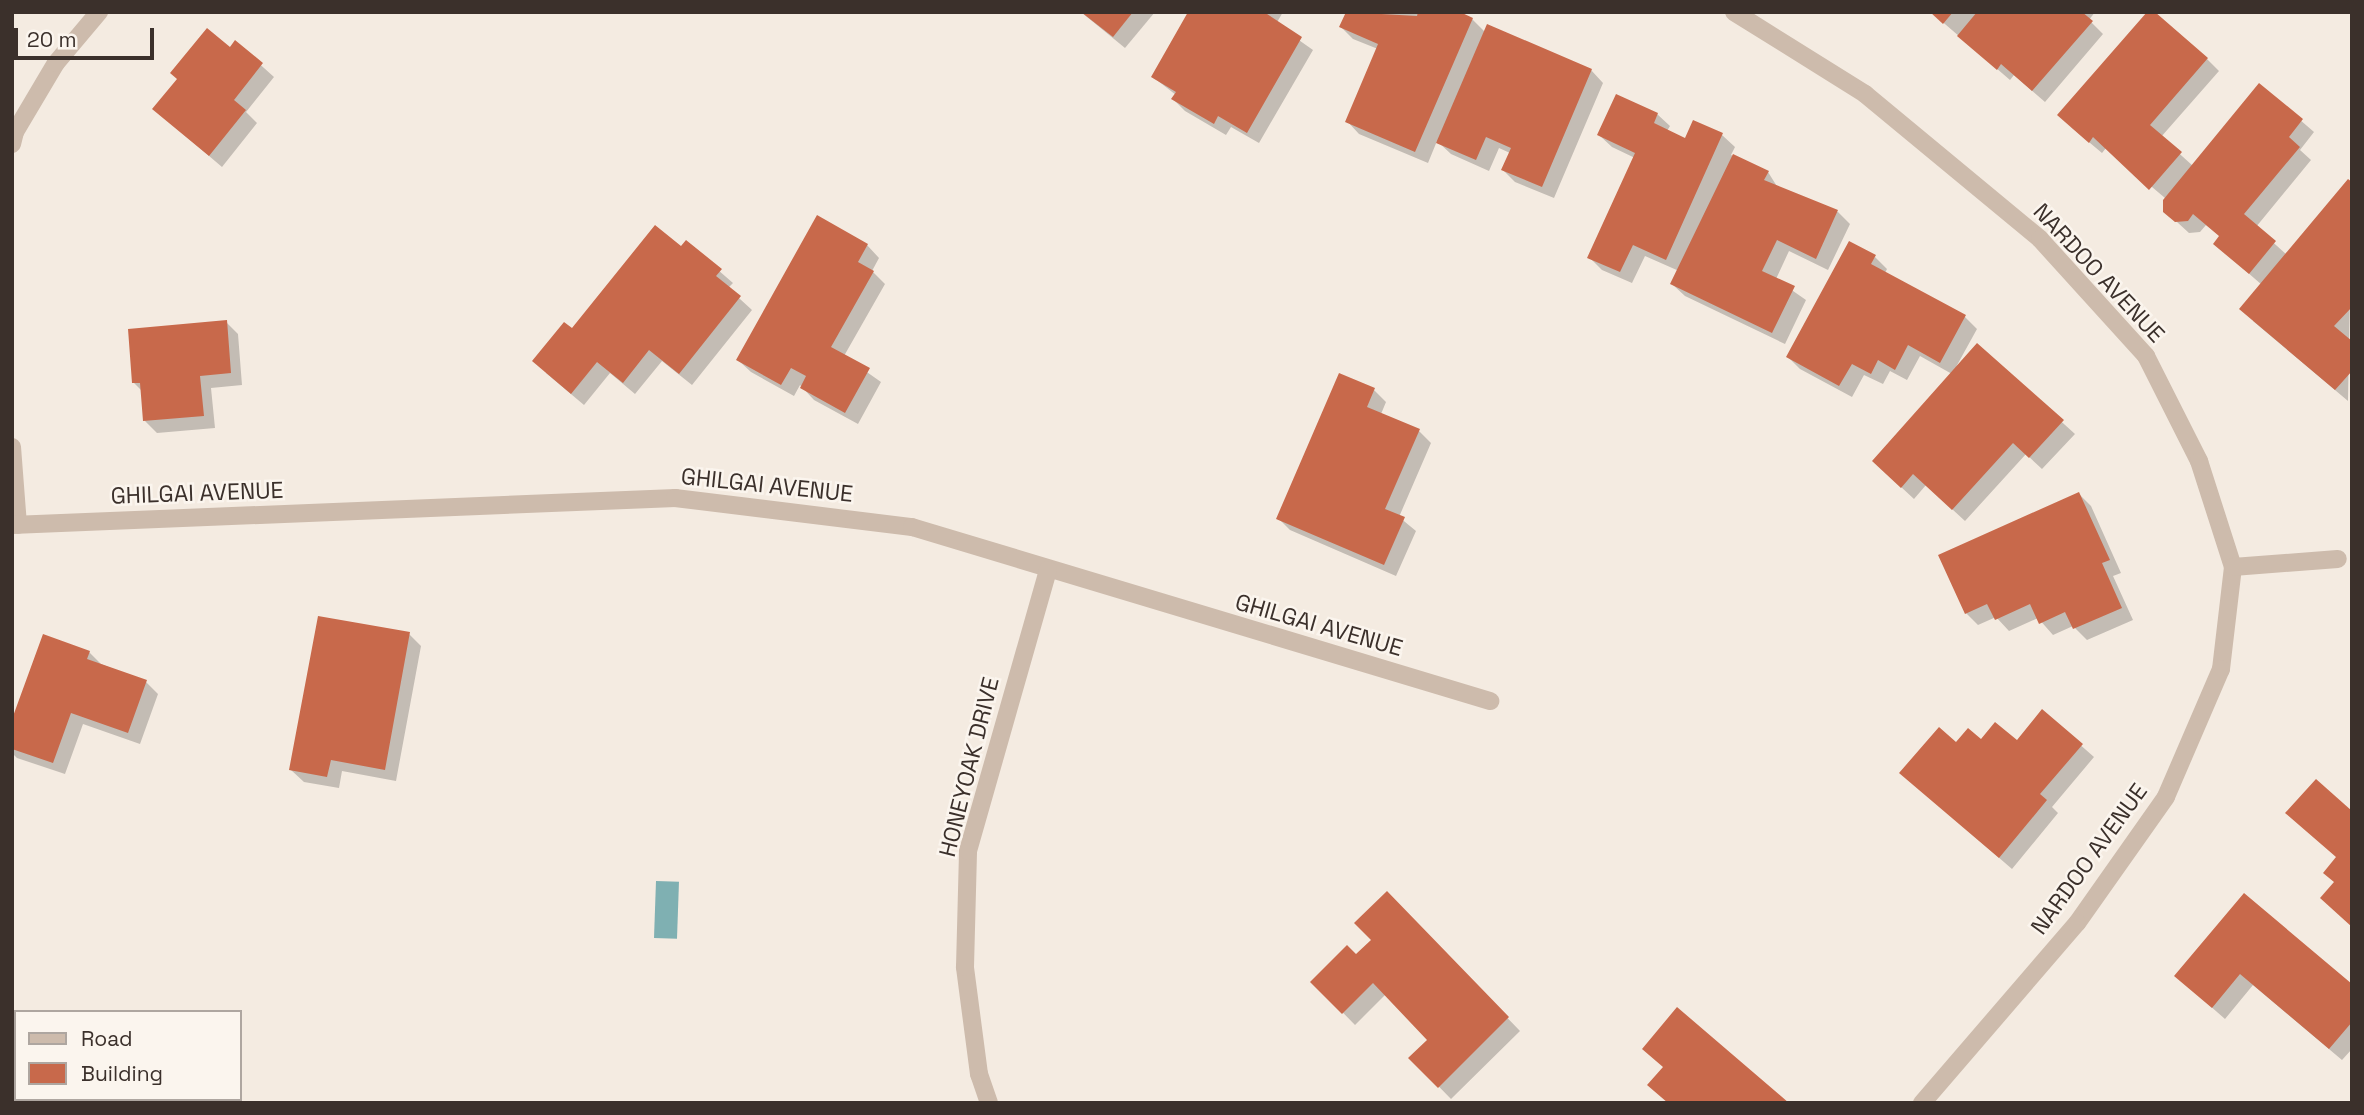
<!DOCTYPE html>
<style>
body{margin:0}
#map{position:relative;width:2364px;height:1115px;overflow:hidden;background:#f4ebe1;font-family:"Space Grotesk",sans-serif}
div>[style]{position:absolute}
.water>*{inset:0;background:#7fb0b2;transform-origin:0 0}
.shadow>*{inset:0;background:#0003}
.building>*{inset:0;background:#c8694b}
.street>*{height:18px;margin:-9px;padding:0 9px;transform-origin:9px;border-radius:9px;background:#cdbbac}
span{translate:-50% -50%;white-space:nowrap;text-align:center;line-height:1.15;-webkit-text-stroke:5px #fbf5ee;paint-order:stroke}
.street-label{font-size:23px;color:#3b302b}
.frame{position:absolute;inset:0;border:14px solid #3b302b;pointer-events:none}
.legend{position:absolute;left:14px;top:1010px;width:228px;height:91px;box-sizing:border-box;background:#fbf5ee;border:2px solid #aea6a0;margin:0;padding:9px 12px;list-style:none;font-size:21px;color:#3b302b}
.legend li{display:flex;align-items:center;gap:14px;height:35px}
.legend b{width:35px;border:2px solid #aea6a0}
.scale{position:absolute;left:14px;top:28px;width:140px;height:32px;box-sizing:border-box;border:4px solid #3b302b;border-top:0;padding-left:9px;font-size:21px;line-height:24px;white-space:nowrap;color:#3b302b;-webkit-text-stroke:5px #fbf5ee;paint-order:stroke}
</style>
<div id="map">
<div class="water">
<i style="left:656px;top:881px;width:23px;height:57px;rotate:2deg"></i>
</div>
<div class="shadow">
<i style="clip-path:polygon(1081px 12px,1155px 12px,1125px 48px)"></i>
<i style="clip-path:polygon(1190px 12px,1283px 12px,1276px 24px,1313px 50px,1259px 143px,1231px 127px,1226px 135px,1185px 111px,1173px 99px,1176px 95px,1153px 77px)"></i>
<i style="clip-path:polygon(1347px 12px,1419px 12px,1472px 19px,1485px 32px,1591px 70px,1603px 83px,1554px 198px,1515px 182px,1503px 170px,1510px 153px,1499px 148px,1489px 171px,1451px 154px,1437px 141px,1428px 163px,1359px 134px,1347px 121px,1378px 49px,1353px 39px,1341px 27px)"></i>
<i style="clip-path:polygon(1931px 12px,2095px 12px,2089px 20px,2103px 34px,2045px 102px,2014px 75px,2010px 80px)"></i>
<i style="clip-path:polygon(236px 43px,274px 77px,246px 112px,257px 123px,222px 167px,154px 109px,179px 80px)"></i>
<i style="clip-path:polygon(2207px 59px,2219px 71px,2161px 137px,2193px 166px,2260px 85px,2314px 132px,2300px 150px,2311px 160px,2256px 227px,2287px 255px,2352px 184px,2348px 401px,2253px 321px,2262px 285px,2215px 244px,2221px 237px,2206px 225px,2200px 232px,2189px 233px,2165px 211px,2165px 198px,2106px 148px,2102px 153px,2071px 127px)"></i>
<i style="clip-path:polygon(1657px 114px,1670px 126px,1667px 131px,1686px 140px,1694px 122px,1722px 135px,1735px 147px,1731px 155px,1768px 172px,1778px 188px,1838px 212px,1850px 224px,1828px 270px,1789px 251px,1776px 279px,1806px 300px,1785px 344px,1685px 296px,1672px 284px,1679px 271px,1645px 256px,1632px 283px,1602px 270px,1590px 258px,1635px 158px,1612px 147px,1599px 135px)"></i>
<i style="clip-path:polygon(687px 243px,733px 283px,728px 288px,752px 310px,692px 385px,662px 361px,635px 394px,610px 373px,584px 405px,546px 373px,573px 331px)"></i>
<i style="clip-path:polygon(867px 245px,879px 258px,872px 271px,885px 284px,844px 356px,881px 382px,858px 424px,814px 400px,800px 385px,794px 396px,751px 372px,738px 360px)"></i>
<i style="clip-path:polygon(1875px 257px,1887px 269px,1885px 273px,1965px 317px,1977px 329px,1956px 367px,1977px 345px,2075px 434px,2042px 469px,2026px 454px,1965px 521px,1926px 485px,1914px 499px,1886px 473px,1952px 374px,1920px 356px,1907px 380px,1890px 371px,1883px 384px,1864px 375px,1852px 397px,1800px 369px,1788px 357px)"></i>
<i style="clip-path:polygon(226px 322px,238px 334px,242px 385px,211px 388px,215px 428px,157px 433px,145px 421px,142px 391px,134px 383px)"></i>
<i style="clip-path:polygon(1374px 390px,1386px 402px,1381px 414px,1419px 431px,1431px 443px,1399px 517px,1416px 531px,1396px 576px,1290px 530px,1278px 518px)"></i>
<i style="clip-path:polygon(2079px 494px,2091px 506px,2121px 573px,2113px 576px,2133px 620px,2087px 640px,2073px 626px,2053px 635px,2038px 618px,2009px 631px,1996px 617px,1978px 625px,1966px 613px)"></i>
<i style="clip-path:polygon(409px 634px,421px 646px,396px 781px,342px 771px,339px 788px,304px 782px,291px 770px)"></i>
<i style="clip-path:polygon(89px 652px,101px 664px,146px 682px,158px 694px,140px 744px,83px 724px,65px 774px,17px 758px,12px 753px,12px 724px)"></i>
<i style="clip-path:polygon(2043px 712px,2094px 757px,2052px 807px,2058px 813px,2012px 869px,1901px 773px,1956px 745px,2017px 743px)"></i>
<i style="clip-path:polygon(1387px 893px,1520px 1031px,1451px 1099px,1411px 1058px,1429px 1040px,1386px 994px,1355px 1025px,1313px 982px,1356px 957px,1373px 940px)"></i>
<i style="clip-path:polygon(2244px 895px,2352px 986px,2352px 1049px,2342px 1060px,2253px 985px,2225px 1019px,2176px 976px)"></i>
</div>
<div class="building">
<i style="clip-path:polygon(1081px 12px,1133px 12px,1113px 37px)"></i>
<i style="clip-path:polygon(1188px 12px,1264px 12px,1302px 37px,1247px 133px,1218px 116px,1214px 124px,1171px 99px,1176px 92px,1151px 77px)"></i>
<i style="clip-path:polygon(1346px 12px,1417px 16px,1418px 12px,1460px 12px,1473px 18px,1415px 152px,1345px 122px,1378px 44px,1339px 27px)"></i>
<i style="clip-path:polygon(1930px 12px,1953px 12px,1943px 24px)"></i>
<i style="clip-path:polygon(1977px 12px,2082px 12px,2093px 21px,2032px 91px,2001px 64px,1997px 70px,1957px 36px)"></i>
<i style="clip-path:polygon(2147px 12px,2155px 12px,2208px 58px,2150px 125px,2182px 152px,2149px 190px,2093px 137px,2089px 143px,2057px 115px)"></i>
<i style="clip-path:polygon(1487px 24px,1592px 69px,1542px 187px,1501px 170px,1511px 148px,1486px 137px,1476px 160px,1436px 143px)"></i>
<i style="clip-path:polygon(207px 28px,230px 47px,235px 40px,263px 63px,234px 100px,246px 110px,209px 156px,152px 109px,177px 79px,170px 73px)"></i>
<i style="clip-path:polygon(2259px 83px,2303px 119px,2289px 137px,2300px 147px,2244px 214px,2276px 241px,2249px 274px,2213px 244px,2219px 236px,2193px 214px,2188px 221px,2175px 222px,2163px 212px,2163px 200px)"></i>
<i style="clip-path:polygon(1616px 94px,1658px 113px,1654px 123px,1685px 138px,1693px 120px,1723px 133px,1666px 260px,1633px 245px,1620px 272px,1587px 258px,1635px 153px,1597px 135px)"></i>
<i style="clip-path:polygon(1733px 154px,1769px 171px,1764px 180px,1838px 210px,1816px 259px,1777px 240px,1762px 271px,1795px 286px,1772px 333px,1670px 284px)"></i>
<i style="clip-path:polygon(2348px 179px,2352px 182px,2352px 307px,2334px 326px,2352px 341px,2352px 371px,2335px 390px,2239px 309px)"></i>
<i style="clip-path:polygon(817px 215px,868px 244px,858px 262px,874px 271px,831px 347px,870px 368px,845px 413px,800px 388px,806px 376px,791px 368px,781px 385px,736px 360px)"></i>
<i style="clip-path:polygon(655px 225px,681px 246px,686px 240px,722px 269px,716px 276px,741px 296px,679px 374px,649px 350px,623px 383px,597px 362px,571px 394px,532px 361px,564px 322px,572px 328px)"></i>
<i style="clip-path:polygon(1849px 241px,1876px 255px,1871px 264px,1966px 315px,1940px 363px,1908px 345px,1895px 370px,1878px 360px,1871px 374px,1852px 364px,1839px 386px,1786px 357px)"></i>
<i style="clip-path:polygon(227px 320px,231px 373px,200px 376px,204px 416px,143px 421px,140px 383px,132px 383px,128px 329px)"></i>
<i style="clip-path:polygon(1977px 343px,2064px 420px,2029px 458px,2013px 443px,1952px 510px,1913px 474px,1901px 488px,1872px 461px)"></i>
<i style="clip-path:polygon(1339px 373px,1375px 388px,1367px 407px,1420px 429px,1385px 509px,1405px 517px,1384px 565px,1276px 519px)"></i>
<i style="clip-path:polygon(2079px 492px,2110px 560px,2102px 563px,2122px 608px,2073px 629px,2065px 612px,2039px 624px,2030px 604px,1995px 620px,1987px 604px,1965px 614px,1938px 555px)"></i>
<i style="clip-path:polygon(318px 616px,410px 632px,385px 770px,331px 760px,327px 777px,289px 770px)"></i>
<i style="clip-path:polygon(43px 634px,90px 651px,87px 659px,147px 680px,128px 733px,71px 713px,53px 763px,12px 749px,12px 719px)"></i>
<i style="clip-path:polygon(2042px 709px,2083px 744px,2040px 794px,2047px 800px,1999px 858px,1899px 773px,1939px 727px,1956px 742px,1968px 728px,1981px 739px,1995px 722px,2017px 740px)"></i>
<i style="clip-path:polygon(2316px 779px,2352px 811px,2352px 927px,2320px 898px,2334px 882px,2323px 873px,2336px 857px,2285px 813px)"></i>
<i style="clip-path:polygon(1387px 891px,1509px 1017px,1438px 1088px,1408px 1058px,1427px 1040px,1373px 983px,1342px 1014px,1310px 982px,1347px 945px,1356px 954px,1371px 940px,1354px 923px)"></i>
<i style="clip-path:polygon(2244px 893px,2352px 984px,2352px 1022px,2329px 1049px,2240px 974px,2212px 1008px,2174px 976px)"></i>
<i style="clip-path:polygon(1677px 1007px,1789px 1103px,1668px 1103px,1647px 1085px,1663px 1067px,1642px 1049px)"></i>
</div>
<div class="street">
<i style="left:1734px;top:12px;width:155px;rotate:32deg"></i>
<i style="left:1865px;top:94px;width:227px;rotate:39.6deg"></i>
<i style="left:2040px;top:239px;width:158px;rotate:47.8deg"></i>
<i style="left:2146px;top:356px;width:118px;rotate:63.2deg"></i>
<i style="left:2199px;top:461px;width:111px;rotate:72.2deg"></i>
<i style="left:2233px;top:567px;width:103px;rotate:96.7deg"></i>
<i style="left:2221px;top:669px;width:139px;rotate:113.3deg"></i>
<i style="left:2166px;top:797px;width:154px;rotate:125.2deg"></i>
<i style="left:2077px;top:923px;width:238px;rotate:130.7deg"></i>
<i style="left:12px;top:144px;width:12px;rotate:-76deg"></i>
<i style="left:15px;top:132px;width:80px;rotate:-59.3deg"></i>
<i style="left:56px;top:63px;width:67px;rotate:-49.9deg"></i>
<i style="left:12px;top:447px;width:78px;rotate:85.6deg"></i>
<i style="left:12px;top:525px;width:664px;rotate:-2.33deg"></i>
<i style="left:675px;top:498px;width:239px;rotate:7deg"></i>
<i style="left:912px;top:527px;width:604px;rotate:16.75deg"></i>
<i style="left:2233px;top:567px;width:105px;rotate:-4.4deg"></i>
<i style="left:12px;top:1094px;width:4px;rotate:14deg"></i>
<i style="left:32px;top:1099px;width:14px;rotate:17deg"></i>
<i style="left:989px;top:1103px;width:31px;rotate:-109deg"></i>
<i style="left:979px;top:1074px;width:108px;rotate:-97.5deg"></i>
<i style="left:965px;top:967px;width:116px;rotate:-88.5deg"></i>
<i style="left:968px;top:851px;width:292px;rotate:-74.1deg"></i>
</div>
<div class="street-label">
<span style="left:2099px;top:273px;rotate:47deg">NARDOO AVENUE</span>
<span style="left:767px;top:485px;rotate:6deg">GHILGAI AVENUE</span>
<span style="left:197px;top:493px;rotate:-2deg">GHILGAI AVENUE</span>
<span style="left:1319px;top:625px;rotate:16deg">GHILGAI AVENUE</span>
<span style="left:969px;top:767px;rotate:-76deg">HONEYOAK DRIVE</span>
<span style="left:2089px;top:859px;rotate:-54deg">NARDOO AVENUE</span>
</div>
<div class="frame"></div>
<ul class="legend">
<li><b style="height:9px;background:#cdbbac"></b>Road</li>
<li><b style="height:19px;background:#c8694b"></b>Building</li>
</ul>
<div class="scale">20 m</div>
</div>
